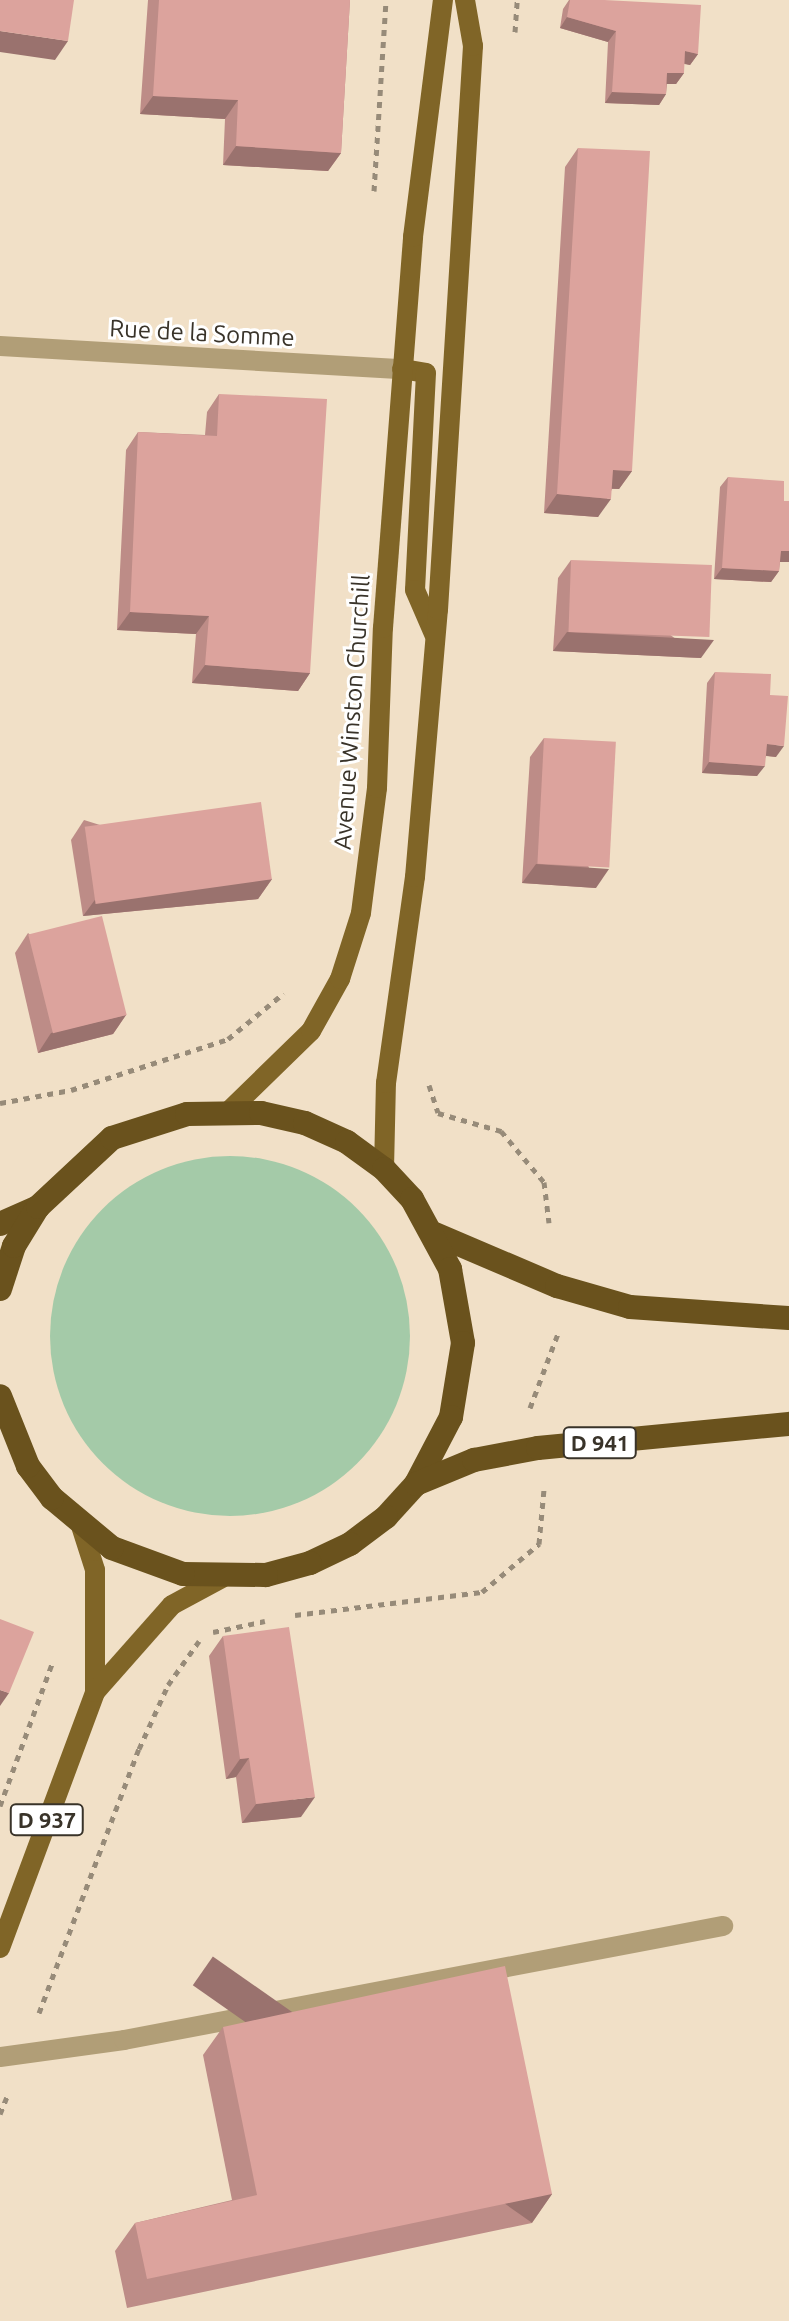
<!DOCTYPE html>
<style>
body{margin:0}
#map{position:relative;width:789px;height:2321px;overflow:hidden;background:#f1e0c7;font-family:Ubuntu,sans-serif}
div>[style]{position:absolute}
.green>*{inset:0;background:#a4caa8}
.round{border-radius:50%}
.path>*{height:5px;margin-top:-2.5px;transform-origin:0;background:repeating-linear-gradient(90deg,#978b79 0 6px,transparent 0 12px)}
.minor>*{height:20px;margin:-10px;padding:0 10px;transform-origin:10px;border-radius:10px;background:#b19e77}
.major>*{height:20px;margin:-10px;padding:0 10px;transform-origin:10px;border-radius:10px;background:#806527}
.highway>*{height:24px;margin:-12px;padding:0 12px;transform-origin:12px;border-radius:12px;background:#6a521d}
.wall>*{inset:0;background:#bd8c87}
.shaded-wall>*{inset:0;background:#9a726e;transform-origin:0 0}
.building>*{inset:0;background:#dca39d;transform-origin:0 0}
span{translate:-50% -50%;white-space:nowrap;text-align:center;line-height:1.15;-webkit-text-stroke:6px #fff;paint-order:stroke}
.shield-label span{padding:2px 6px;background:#fff;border:2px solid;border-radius:6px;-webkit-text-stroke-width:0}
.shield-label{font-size:22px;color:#393329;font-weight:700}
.street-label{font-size:24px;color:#393329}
</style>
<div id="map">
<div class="green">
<i class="round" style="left:50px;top:1156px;width:360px;height:360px"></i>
</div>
<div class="path">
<i style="left:515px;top:32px;width:32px;rotate:-86deg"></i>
<i style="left:374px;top:191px;width:191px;rotate:-86.4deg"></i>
<i style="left:429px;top:1085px;width:29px;rotate:72deg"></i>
<i style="left:438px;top:1113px;width:66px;rotate:15.9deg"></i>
<i style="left:501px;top:1131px;width:67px;rotate:49.9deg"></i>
<i style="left:544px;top:1182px;width:41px;rotate:83deg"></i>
<i style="left:0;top:1103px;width:72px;rotate:-10.4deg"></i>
<i style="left:71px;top:1090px;width:165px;rotate:-18deg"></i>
<i style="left:228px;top:1039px;width:72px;rotate:-39.4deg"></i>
<i style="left:530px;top:1408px;width:82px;rotate:-69.4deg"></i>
<i style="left:295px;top:1615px;width:188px;rotate:-7deg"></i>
<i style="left:482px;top:1592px;width:75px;rotate:-40.1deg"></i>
<i style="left:539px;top:1544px;width:55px;rotate:-84.8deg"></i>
<i style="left:213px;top:1632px;width:53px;rotate:-11.9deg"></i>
<i style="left:0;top:1806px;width:151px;rotate:-69.9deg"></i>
<i style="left:39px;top:2013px;width:282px;rotate:-69.3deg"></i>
<i style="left:139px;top:1749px;width:70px;rotate:-65.6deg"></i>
<i style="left:168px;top:1685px;width:54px;rotate:-54.8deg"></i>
<i style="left:0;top:2114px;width:18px;rotate:-68deg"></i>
</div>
<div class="minor">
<i style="left:0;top:346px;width:403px;rotate:3.3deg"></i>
<i style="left:0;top:2057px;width:125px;rotate:-7.8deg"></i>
<i style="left:124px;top:2040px;width:610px;rotate:-10.78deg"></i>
</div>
<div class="major">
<i style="left:402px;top:369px;width:24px;rotate:9deg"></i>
<i style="left:426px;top:373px;width:217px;rotate:92.9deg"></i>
<i style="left:415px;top:590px;width:48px;rotate:66.6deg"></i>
<i style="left:230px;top:1110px;width:113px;rotate:-44.3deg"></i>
<i style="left:311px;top:1031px;width:60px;rotate:-60.9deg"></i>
<i style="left:340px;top:979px;width:69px;rotate:-72.3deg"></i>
<i style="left:361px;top:913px;width:126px;rotate:-82.7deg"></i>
<i style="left:377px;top:788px;width:160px;rotate:-87.9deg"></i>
<i style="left:383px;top:628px;width:392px;rotate:-85.6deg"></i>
<i style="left:413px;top:237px;width:239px;rotate:-82.8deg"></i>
<i style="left:384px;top:1169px;width:86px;rotate:-88.7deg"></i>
<i style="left:386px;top:1083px;width:208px;rotate:-82deg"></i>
<i style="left:415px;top:877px;width:268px;rotate:-85.1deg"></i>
<i style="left:438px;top:610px;width:565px;rotate:-86.45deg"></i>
<i style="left:473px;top:46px;width:47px;rotate:-99.9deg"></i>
<i style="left:81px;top:1526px;width:46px;rotate:72.3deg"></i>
<i style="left:95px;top:1570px;width:122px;rotate:90deg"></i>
<i style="left:0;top:1948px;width:273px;rotate:-69.6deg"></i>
<i style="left:95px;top:1692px;width:116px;rotate:-48.5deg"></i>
<i style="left:172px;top:1605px;width:57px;rotate:-28.4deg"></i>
</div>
<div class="highway">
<i style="left:0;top:1224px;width:42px;rotate:-24.1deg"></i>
<i style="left:435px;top:1234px;width:133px;rotate:23.1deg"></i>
<i style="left:557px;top:1286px;width:76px;rotate:16deg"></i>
<i style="left:630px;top:1307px;width:159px;rotate:4deg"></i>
<i style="left:0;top:1289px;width:45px;rotate:-72deg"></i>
<i style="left:14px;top:1246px;width:46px;rotate:-58.4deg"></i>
<i style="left:38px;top:1207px;width:101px;rotate:-43deg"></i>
<i style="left:112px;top:1138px;width:79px;rotate:-17.7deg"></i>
<i style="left:187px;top:1114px;width:74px;rotate:-0.8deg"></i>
<i style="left:261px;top:1113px;width:45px;rotate:12.8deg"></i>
<i style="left:305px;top:1123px;width:46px;rotate:24.3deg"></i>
<i style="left:347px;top:1142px;width:46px;rotate:36.1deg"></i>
<i style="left:384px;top:1169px;width:41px;rotate:47deg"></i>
<i style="left:412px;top:1199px;width:80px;rotate:61.5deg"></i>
<i style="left:450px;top:1269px;width:75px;rotate:80deg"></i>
<i style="left:463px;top:1343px;width:75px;rotate:99.2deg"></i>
<i style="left:451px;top:1417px;width:76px;rotate:117.6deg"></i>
<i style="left:416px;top:1484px;width:45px;rotate:132.3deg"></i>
<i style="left:386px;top:1517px;width:45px;rotate:143.1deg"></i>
<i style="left:350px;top:1544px;width:44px;rotate:154.6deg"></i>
<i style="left:310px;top:1563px;width:46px;rotate:164.7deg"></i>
<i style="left:266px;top:1575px;width:83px;rotate:-179.3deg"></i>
<i style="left:183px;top:1574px;width:76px;rotate:-159.9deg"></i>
<i style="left:112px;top:1548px;width:78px;rotate:-140.2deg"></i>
<i style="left:52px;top:1498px;width:40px;rotate:-127deg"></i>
<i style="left:28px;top:1466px;width:75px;rotate:-111.8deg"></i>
<i style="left:416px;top:1484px;width:63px;rotate:-22.5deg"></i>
<i style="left:474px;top:1460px;width:65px;rotate:-10.6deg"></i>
<i style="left:538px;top:1448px;width:252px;rotate:-5.5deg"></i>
</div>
<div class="wall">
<i style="clip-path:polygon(148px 0,350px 0,341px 153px,328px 171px,223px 165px,225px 119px,140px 114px)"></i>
<i style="clip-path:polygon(569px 0,604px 0,698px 54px,690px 65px,684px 64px,684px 73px,676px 84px,667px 84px,666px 94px,659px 105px,605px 103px,608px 42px,560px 28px,563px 9px)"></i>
<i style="clip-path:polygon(578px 148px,632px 471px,619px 489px,612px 489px,598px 517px,544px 513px,565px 167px)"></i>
<i style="clip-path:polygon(219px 394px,310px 673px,298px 691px,192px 683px,196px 634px,117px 630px,126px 450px,138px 432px,205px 435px,207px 412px)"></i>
<i style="clip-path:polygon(728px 477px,784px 501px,789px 562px,780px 562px,779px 571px,771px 582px,714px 579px,720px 487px)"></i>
<i style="clip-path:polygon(571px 560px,701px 658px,553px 651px,558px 578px)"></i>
<i style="clip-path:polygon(715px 672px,770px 695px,776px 757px,766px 756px,757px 776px,702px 773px,707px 683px)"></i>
<i style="clip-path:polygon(544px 738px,596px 888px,522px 883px,530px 757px)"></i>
<i style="clip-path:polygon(84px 820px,272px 879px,258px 899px,83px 916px,71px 840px)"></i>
<i style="clip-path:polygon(28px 933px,126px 1015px,113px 1034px,38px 1053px,15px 953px)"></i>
<i style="clip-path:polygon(223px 1636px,301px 1817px,242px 1823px,236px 1777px,226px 1779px,209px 1656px)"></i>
<i style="clip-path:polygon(223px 2027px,552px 2194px,532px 2223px,127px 2308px,115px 2251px,135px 2223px,232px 2200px,203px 2055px)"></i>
</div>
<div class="shaded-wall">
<i style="clip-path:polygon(567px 17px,616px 31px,608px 42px,560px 28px)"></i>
<i style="clip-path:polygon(0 31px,68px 41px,55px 60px,0 52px)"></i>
<i style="clip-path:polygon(685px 51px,698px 54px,690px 65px,678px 62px)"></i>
<i style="clip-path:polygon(667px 73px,684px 73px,676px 84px,660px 84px)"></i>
<i style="clip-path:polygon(612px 92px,666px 94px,659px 105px,605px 103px)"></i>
<i style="clip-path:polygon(153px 96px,238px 100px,225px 119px,140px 114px)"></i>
<i style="clip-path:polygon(236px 146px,341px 153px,328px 171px,223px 165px)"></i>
<i style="clip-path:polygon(613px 470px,632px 471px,619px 489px,600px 488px)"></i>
<i style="clip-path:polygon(557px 494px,611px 499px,598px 517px,544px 513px)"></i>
<i style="clip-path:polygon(781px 551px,789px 551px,789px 562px,773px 562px)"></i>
<i style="clip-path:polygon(722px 568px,779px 571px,771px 582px,714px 579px)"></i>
<i style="clip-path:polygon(130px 612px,209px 616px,196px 634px,117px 630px)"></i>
<i style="clip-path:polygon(567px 632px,714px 640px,701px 658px,553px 651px)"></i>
<i style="clip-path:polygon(205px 665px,310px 673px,298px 691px,192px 683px)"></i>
<i style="clip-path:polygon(767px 744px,784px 746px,776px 757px,760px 755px)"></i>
<i style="clip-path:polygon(709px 762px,765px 766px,757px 776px,702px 773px)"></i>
<i style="clip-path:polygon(536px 864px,609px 869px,596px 888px,522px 883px)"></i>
<i style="clip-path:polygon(272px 879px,258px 899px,83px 916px,97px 897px)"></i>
<i style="clip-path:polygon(126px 1015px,113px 1034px,38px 1053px,51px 1033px)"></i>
<i style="clip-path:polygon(0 1690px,9px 1693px,0 1706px)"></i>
<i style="clip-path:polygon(249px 1758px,236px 1777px,226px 1779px,240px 1759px)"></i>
<i style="clip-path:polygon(315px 1797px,301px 1817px,242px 1823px,256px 1804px)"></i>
<i style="left:552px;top:2194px;width:35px;height:414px;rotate:125deg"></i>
</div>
<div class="building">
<i style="clip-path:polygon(0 0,74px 0,68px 41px,0 31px)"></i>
<i style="clip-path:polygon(159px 0,350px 0,341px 153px,236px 146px,238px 100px,153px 96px)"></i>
<i style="clip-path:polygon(570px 0,604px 0,701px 5px,698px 54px,685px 51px,684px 73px,667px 73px,666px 94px,612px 92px,616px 31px,567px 17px)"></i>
<i style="clip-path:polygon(578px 148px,650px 151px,632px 471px,613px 470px,611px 499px,557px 494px)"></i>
<i style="clip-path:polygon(219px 394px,327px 399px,310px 673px,205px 665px,209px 616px,130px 612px,138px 432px,217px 436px)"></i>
<i style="clip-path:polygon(728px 477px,784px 481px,784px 501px,789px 501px,789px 551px,781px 551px,779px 571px,722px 568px)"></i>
<i style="left:571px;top:560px;width:141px;height:72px;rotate:2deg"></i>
<i style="clip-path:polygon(715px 672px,771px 674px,770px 695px,788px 696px,784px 746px,767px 744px,765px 766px,709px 762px)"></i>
<i style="left:544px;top:738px;width:72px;height:126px;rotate:3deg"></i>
<i style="left:261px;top:802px;width:78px;height:178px;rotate:82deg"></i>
<i style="left:102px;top:916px;width:102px;height:76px;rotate:76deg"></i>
<i style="clip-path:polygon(0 1619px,34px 1632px,9px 1693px,0 1690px)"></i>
<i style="clip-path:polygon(289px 1627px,315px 1797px,256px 1804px,249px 1758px,240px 1759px,223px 1636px)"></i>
<i style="clip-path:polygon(505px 1966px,552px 2194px,147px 2279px,135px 2223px,257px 2195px,223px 2027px)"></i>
</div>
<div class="shield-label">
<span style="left:600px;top:1443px">D 941</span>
<span style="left:47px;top:1820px">D 937</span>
</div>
<div class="street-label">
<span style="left:202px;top:333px;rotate:3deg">Rue de la Somme</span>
<span style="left:352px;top:712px;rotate:-86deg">Avenue Winston Churchill</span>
</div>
</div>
